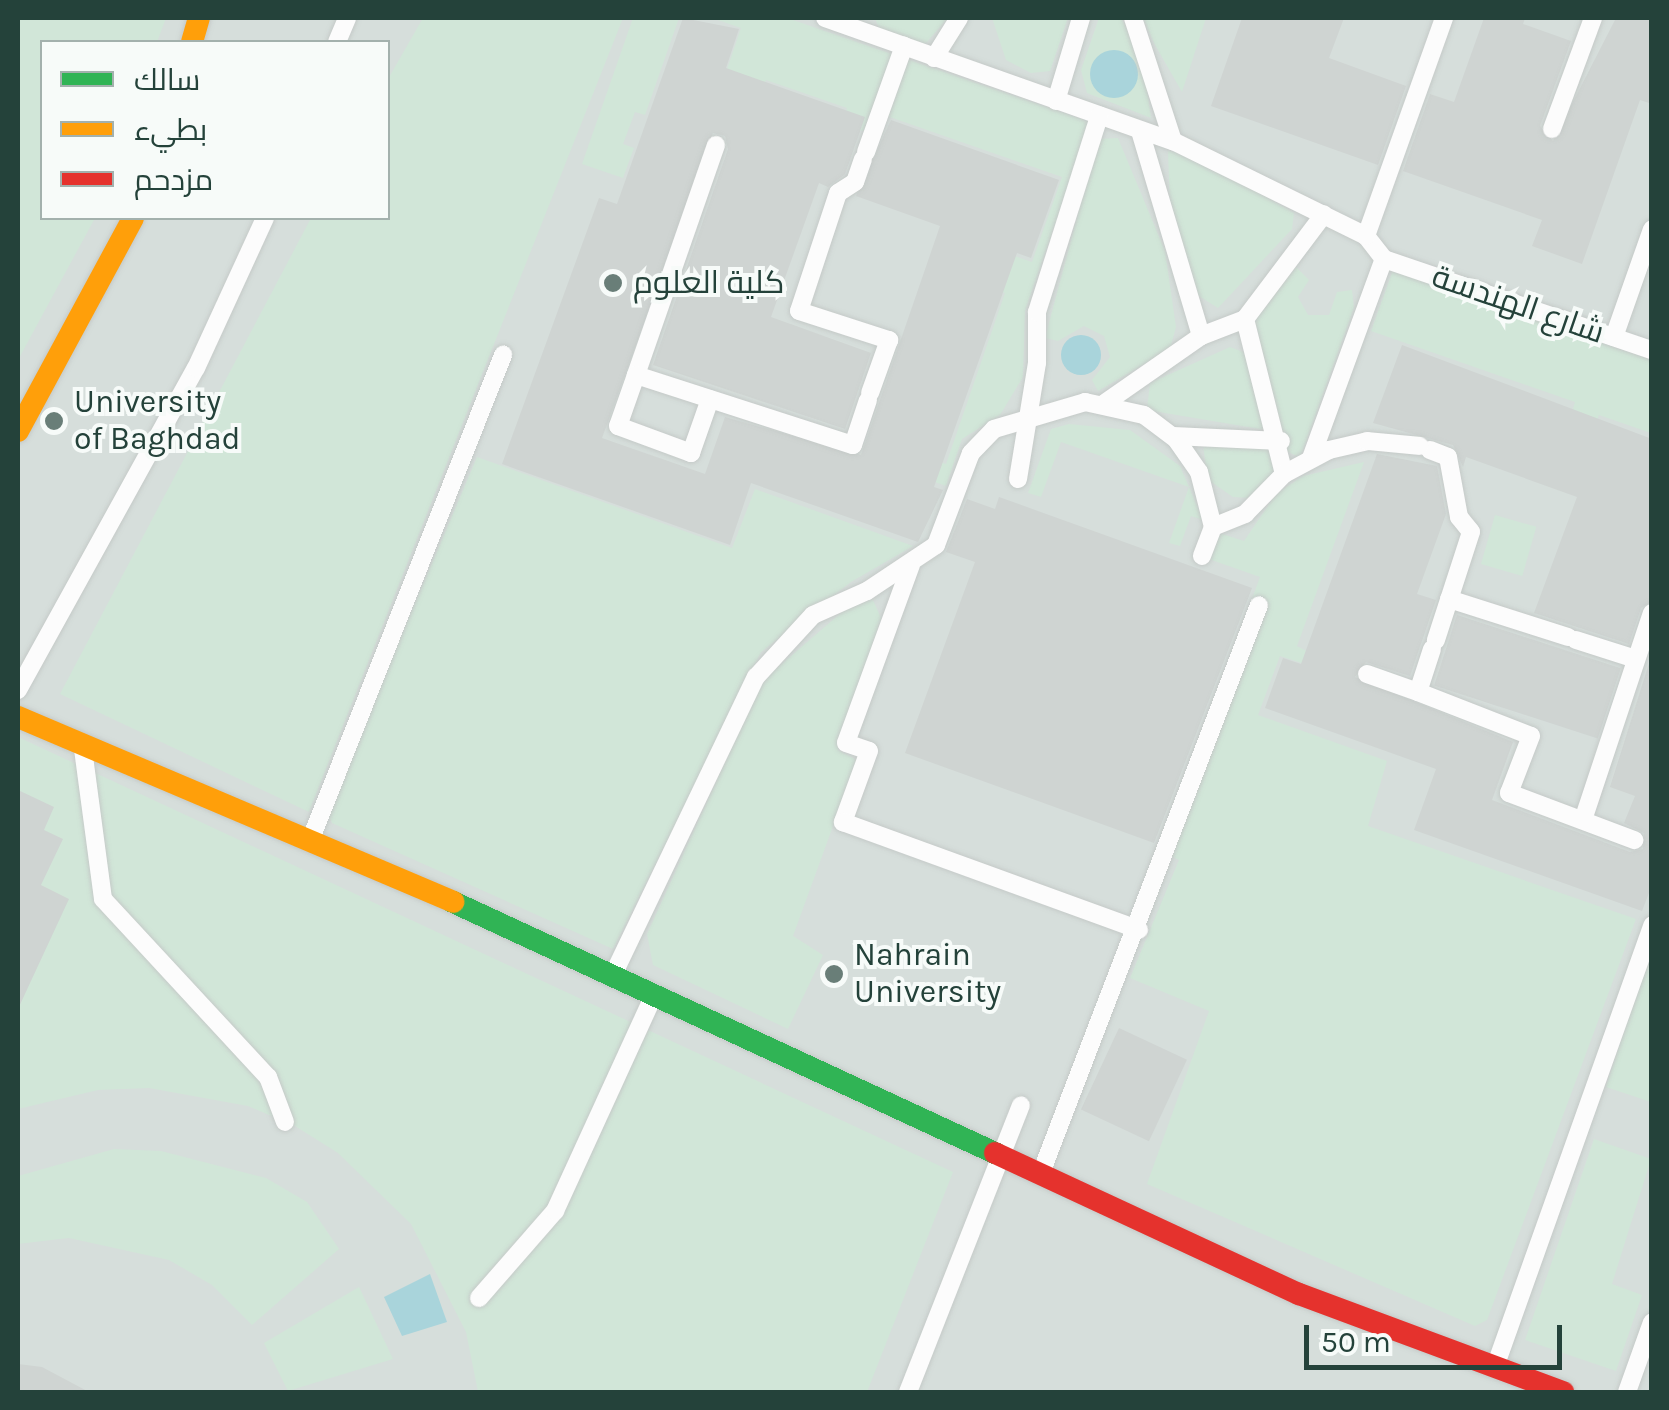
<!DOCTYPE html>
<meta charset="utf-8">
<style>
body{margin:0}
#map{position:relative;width:1669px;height:1410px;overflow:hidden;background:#e8edeb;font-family:Karla,Cairo,sans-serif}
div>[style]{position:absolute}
.built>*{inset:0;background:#d6dedb}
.green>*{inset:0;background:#d1e6d8;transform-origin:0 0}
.water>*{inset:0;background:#a9d4db}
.round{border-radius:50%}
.building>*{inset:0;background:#cfd4d2;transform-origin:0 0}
.roads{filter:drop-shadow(0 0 2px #c5cac8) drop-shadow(0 0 2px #c5cac8)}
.lane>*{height:18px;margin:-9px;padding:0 9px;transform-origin:9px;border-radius:9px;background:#fcfcfc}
.fast>*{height:22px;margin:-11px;padding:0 11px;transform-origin:11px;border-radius:11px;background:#30b455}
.slow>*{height:22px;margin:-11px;padding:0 11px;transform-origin:11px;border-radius:11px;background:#ff9f0a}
.jam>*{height:22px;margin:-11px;padding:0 11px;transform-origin:11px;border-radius:11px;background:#e5322d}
.dots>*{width:28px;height:28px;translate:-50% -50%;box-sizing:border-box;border:5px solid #f7fbf9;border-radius:50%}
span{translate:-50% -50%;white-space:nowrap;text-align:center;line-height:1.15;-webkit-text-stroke:8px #f7fbf9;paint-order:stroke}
.poi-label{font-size:32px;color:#24423a}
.left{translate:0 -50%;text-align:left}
.street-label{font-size:32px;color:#24423a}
.frame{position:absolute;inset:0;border:20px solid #24423a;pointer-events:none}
.legend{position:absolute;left:40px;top:40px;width:350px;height:180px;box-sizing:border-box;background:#f7fbf9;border:2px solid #a3b1ad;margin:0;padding:12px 18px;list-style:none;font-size:30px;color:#24423a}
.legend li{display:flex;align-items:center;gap:20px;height:50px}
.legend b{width:50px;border:2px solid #a3b1ad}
.scale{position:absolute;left:1304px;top:1325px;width:258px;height:45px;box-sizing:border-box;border:5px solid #24423a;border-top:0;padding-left:12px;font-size:30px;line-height:35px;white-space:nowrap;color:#24423a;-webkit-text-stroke:8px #f7fbf9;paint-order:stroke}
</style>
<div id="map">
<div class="built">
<i style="clip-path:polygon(evenodd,18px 18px,1651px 18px,1651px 1392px,18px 1392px,18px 18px,42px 42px,388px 42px,388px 218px,42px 218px,42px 42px)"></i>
</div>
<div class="green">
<i style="clip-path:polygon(18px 18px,166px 18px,157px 42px,42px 42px,42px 218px,95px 218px,18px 360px)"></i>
<i style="clip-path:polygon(423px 18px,623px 18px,309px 812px,60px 694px,311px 218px,388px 218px,388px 79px)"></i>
<i style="clip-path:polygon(633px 18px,679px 18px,645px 115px,635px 112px,623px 144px,634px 148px,623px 178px,582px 164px)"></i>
<i style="clip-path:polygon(712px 18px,787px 18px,1090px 122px,1025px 311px,1023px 377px,1000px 415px,962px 439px,946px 486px,921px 477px,927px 458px,946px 464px,1005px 293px,988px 286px,1000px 251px,1032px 262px,1062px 177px,884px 115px,869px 133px,852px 128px,837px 138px,847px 108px,766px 80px,756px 107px,721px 87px,741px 28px)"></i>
<i style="clip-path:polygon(875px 18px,948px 18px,925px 44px,880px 31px)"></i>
<i style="clip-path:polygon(992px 18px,1068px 18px,1050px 71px,1031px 73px,1006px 60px)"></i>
<i style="clip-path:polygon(1099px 18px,1121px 18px,1143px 61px,1151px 118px,1087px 93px,1081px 70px)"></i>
<i style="clip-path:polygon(1143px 18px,1206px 18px,1182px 92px,1154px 43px)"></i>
<i style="clip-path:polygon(1118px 138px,1165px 251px,1176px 327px,1170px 349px,1098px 391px,1092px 380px,1110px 357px,1104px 336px,1084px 326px,1058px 341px,1045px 338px,1098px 139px)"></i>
<i style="clip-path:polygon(1168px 151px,1190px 154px,1294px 213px,1292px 229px,1218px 308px,1191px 291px,1170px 208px)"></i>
<i style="clip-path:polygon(1296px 267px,1309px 280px,1298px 297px,1308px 315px,1329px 315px,1337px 292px,1352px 290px,1354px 308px,1300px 458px,1287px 451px,1252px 324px)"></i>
<i style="clip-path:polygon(1393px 270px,1651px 360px,1651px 433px,1599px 415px,1593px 431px,1569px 423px,1575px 402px,1371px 331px)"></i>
<i style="clip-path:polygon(1230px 347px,1246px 353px,1266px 430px,1147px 410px,1150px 383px)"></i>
<i style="clip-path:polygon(1069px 424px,1130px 430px,1180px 466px,1203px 520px,1191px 516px,1180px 546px,1169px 543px,1189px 487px,1061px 442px,1041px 497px,1028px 493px,1051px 429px)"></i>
<i style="clip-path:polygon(1203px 442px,1271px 450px,1278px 474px,1250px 498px,1233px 497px,1207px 479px)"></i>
<i style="clip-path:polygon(477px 457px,732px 548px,755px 489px,913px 546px,851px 582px,761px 652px,613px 949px,332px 823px,327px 811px)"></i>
<i style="clip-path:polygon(1364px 462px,1297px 646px,1312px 654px,1308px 665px,1280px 656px,1258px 715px,1387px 761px,1368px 826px,1636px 919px,1487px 1320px,1475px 1326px,1147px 1184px,1209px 1011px,1130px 978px,1179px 860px,1160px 850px,1260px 577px,1206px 558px,1216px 532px,1244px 541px,1276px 494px,1303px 476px)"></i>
<i style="left:1495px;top:515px;width:43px;height:51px;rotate:16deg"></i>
<i style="clip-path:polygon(857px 599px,873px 600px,881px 618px,838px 750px,857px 760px,793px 936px,823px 955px,788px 1029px,653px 965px,647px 934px,762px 681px)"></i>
<i style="clip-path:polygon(18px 737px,953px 1172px,867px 1392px,478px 1392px,466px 1332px,411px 1224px,338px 1153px,295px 1126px,248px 1106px,149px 1088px,98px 1090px,18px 1109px)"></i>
<i style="clip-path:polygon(1651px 947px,1651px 1102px,1606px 1087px)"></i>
<i style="clip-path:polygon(1594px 1139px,1651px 1159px,1612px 1284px,1642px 1295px,1616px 1371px,1525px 1340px)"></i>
<i style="clip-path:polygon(114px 1149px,161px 1151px,266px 1178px,307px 1202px,339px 1249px,252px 1325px,212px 1285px,169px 1260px,69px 1238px,18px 1244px,18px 1176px)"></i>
<i style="clip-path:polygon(359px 1287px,393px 1359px,288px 1391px,264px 1343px)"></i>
</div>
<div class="water">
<i class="round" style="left:1090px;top:50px;width:48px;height:48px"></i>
<i class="round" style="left:1061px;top:335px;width:40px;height:40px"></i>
<i style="clip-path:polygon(430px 1274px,447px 1322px,402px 1336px,384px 1297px)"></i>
</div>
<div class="building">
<i style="clip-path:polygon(683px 18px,739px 29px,726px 68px,865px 117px,845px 174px,828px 187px,819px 183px,771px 317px,871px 353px,845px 429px,653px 365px,728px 149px,725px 136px,713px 133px,602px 438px,705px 474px,725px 417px,861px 455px,940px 226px,856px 196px,891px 120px,1059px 180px,1031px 258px,1017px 253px,934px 487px,943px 490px,918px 542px,751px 483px,730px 545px,502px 464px,599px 198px,617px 204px)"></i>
<i style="clip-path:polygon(1242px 18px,1344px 18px,1329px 58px,1406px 86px,1378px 165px,1211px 106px)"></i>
<i style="clip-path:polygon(1484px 18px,1525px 18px,1523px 24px,1571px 41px,1540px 126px,1553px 141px,1616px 18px,1652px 18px,1652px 104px,1640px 100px,1582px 264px,1532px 246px,1542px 220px,1403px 171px,1430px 94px,1454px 102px)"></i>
<i style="clip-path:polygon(1402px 345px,1652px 439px,1652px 601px,1641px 608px,1629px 644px,1534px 613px,1577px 497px,1466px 457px,1463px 467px,1453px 445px,1373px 423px)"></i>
<i style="clip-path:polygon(1377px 454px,1437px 466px,1446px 514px,1417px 594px,1436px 600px,1410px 676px,1366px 662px,1355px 677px,1513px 742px,1492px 800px,1630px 852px,1643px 849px,1644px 833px,1624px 823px,1635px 796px,1610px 787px,1652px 654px,1652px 885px,1642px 911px,1414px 830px,1436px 769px,1265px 708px,1283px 658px,1301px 664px)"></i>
<i style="clip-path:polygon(999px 497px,1252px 588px,1154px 843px,905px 753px,975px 562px,946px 552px,967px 499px,995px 509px)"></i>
<i style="left:1457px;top:615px;width:172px;height:74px;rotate:18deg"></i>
<i style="clip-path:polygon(18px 790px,54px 807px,44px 830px,63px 839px,41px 885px,69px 899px,18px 1009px)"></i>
<i style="left:1119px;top:1028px;width:75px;height:90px;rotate:25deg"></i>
<i style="clip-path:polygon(18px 1364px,42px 1367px,89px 1392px,18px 1392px)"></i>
</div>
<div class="roads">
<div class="lane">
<i style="left:825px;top:18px;width:369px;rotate:19.5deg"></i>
<i style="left:1133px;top:18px;width:129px;rotate:72deg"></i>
<i style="left:1173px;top:141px;width:215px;rotate:26.2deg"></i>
<i style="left:1366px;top:236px;width:29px;rotate:52deg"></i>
<i style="left:337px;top:42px;width:26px;rotate:-67deg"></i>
<i style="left:934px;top:58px;width:47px;rotate:-58deg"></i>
<i style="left:1056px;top:101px;width:87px;rotate:-73.2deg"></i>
<i style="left:1552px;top:129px;width:118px;rotate:-69.7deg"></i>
<i style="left:1140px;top:131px;width:214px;rotate:73.4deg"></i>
<i style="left:716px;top:145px;width:244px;rotate:109.2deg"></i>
<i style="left:636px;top:375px;width:228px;rotate:17.9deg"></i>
<i style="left:853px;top:445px;width:47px;rotate:-71.6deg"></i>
<i style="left:866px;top:152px;width:113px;rotate:-70.3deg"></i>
<i style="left:863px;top:159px;width:24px;rotate:109deg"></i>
<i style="left:855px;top:182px;width:20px;rotate:147deg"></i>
<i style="left:838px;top:193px;width:124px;rotate:108.3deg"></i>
<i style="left:799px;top:311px;width:95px;rotate:17.9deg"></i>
<i style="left:889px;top:340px;width:56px;rotate:109.7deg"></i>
<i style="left:1366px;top:236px;width:232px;rotate:-70.3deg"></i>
<i style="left:1384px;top:259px;width:283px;rotate:18.8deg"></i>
<i style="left:1245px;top:319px;width:160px;rotate:75.9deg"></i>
<i style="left:1614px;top:337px;width:114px;rotate:-70.6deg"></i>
<i style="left:636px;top:375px;width:54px;rotate:109.4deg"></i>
<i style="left:618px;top:426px;width:78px;rotate:20.3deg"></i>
<i style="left:691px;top:453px;width:57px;rotate:-70.6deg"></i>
<i style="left:1105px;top:403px;width:117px;rotate:-34.9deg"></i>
<i style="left:1201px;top:336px;width:47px;rotate:-21.1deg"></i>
<i style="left:1245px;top:319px;width:131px;rotate:-53deg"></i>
<i style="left:1173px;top:436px;width:108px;rotate:2.7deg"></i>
<i style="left:1430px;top:450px;width:19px;rotate:21deg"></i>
<i style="left:1448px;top:457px;width:61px;rotate:79.6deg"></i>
<i style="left:1459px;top:517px;width:19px;rotate:51deg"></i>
<i style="left:1471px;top:532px;width:114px;rotate:108deg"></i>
<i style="left:1311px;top:458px;width:212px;rotate:-69.9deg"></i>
<i style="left:1018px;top:479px;width:118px;rotate:-80.7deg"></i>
<i style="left:1037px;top:363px;width:51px;rotate:-90deg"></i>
<i style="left:1037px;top:312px;width:206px;rotate:-72.4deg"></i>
<i style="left:1213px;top:527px;width:35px;rotate:-22deg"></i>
<i style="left:1245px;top:514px;width:56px;rotate:-45.7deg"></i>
<i style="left:1284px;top:474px;width:51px;rotate:-28.1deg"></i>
<i style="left:1329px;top:450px;width:39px;rotate:-13deg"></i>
<i style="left:1367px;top:441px;width:53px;rotate:5.4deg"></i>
<i style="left:911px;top:565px;width:189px;rotate:110.1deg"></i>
<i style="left:846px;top:743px;width:24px;rotate:19deg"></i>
<i style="left:869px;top:751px;width:76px;rotate:110.1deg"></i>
<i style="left:843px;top:822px;width:315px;rotate:20deg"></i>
<i style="left:1449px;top:599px;width:125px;rotate:17.7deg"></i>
<i style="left:1576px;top:640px;width:63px;rotate:17.6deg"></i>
<i style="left:1432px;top:649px;width:45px;rotate:108deg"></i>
<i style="left:1418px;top:692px;width:121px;rotate:21.3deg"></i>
<i style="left:1531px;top:736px;width:61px;rotate:111.1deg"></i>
<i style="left:1509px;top:793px;width:134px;rotate:20.6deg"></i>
<i style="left:1367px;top:674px;width:54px;rotate:19.4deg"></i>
<i style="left:18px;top:690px;width:368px;rotate:-61.1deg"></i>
<i style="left:196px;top:368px;width:165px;rotate:-65.3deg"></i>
<i style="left:83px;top:749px;width:151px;rotate:82.4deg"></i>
<i style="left:103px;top:899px;width:243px;rotate:47.2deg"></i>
<i style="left:268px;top:1077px;width:48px;rotate:69.3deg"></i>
<i style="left:1583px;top:820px;width:218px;rotate:-71.6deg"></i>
<i style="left:312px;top:836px;width:518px;rotate:-68.34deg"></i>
<i style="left:613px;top:975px;width:331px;rotate:-64.4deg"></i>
<i style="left:756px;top:677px;width:84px;rotate:-47.4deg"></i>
<i style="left:813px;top:615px;width:59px;rotate:-24deg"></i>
<i style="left:867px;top:591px;width:83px;rotate:-33.7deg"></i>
<i style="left:936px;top:545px;width:98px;rotate:-69.2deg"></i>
<i style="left:971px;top:453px;width:33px;rotate:-46deg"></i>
<i style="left:994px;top:429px;width:95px;rotate:-16.5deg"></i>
<i style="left:1085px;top:402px;width:60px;rotate:12.4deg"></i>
<i style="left:1144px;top:415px;width:40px;rotate:37deg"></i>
<i style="left:1176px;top:439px;width:40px;rotate:55.1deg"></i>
<i style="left:1199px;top:472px;width:57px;rotate:75.7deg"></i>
<i style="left:1213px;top:527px;width:31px;rotate:111deg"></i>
<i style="left:1041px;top:1173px;width:608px;rotate:-69deg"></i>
<i style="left:479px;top:1298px;width:116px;rotate:-48.9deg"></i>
<i style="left:555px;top:1211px;width:238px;rotate:-65.4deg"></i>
<i style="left:1495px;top:1367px;width:469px;rotate:-70.4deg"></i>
<i style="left:908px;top:1392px;width:308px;rotate:-68.5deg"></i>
<i style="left:1627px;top:1392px;width:74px;rotate:-70.3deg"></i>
</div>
<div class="fast">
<i style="left:453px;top:902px;width:597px;rotate:24.85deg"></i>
</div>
<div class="slow">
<i style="left:192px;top:42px;width:25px;rotate:-74deg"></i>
<i style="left:18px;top:431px;width:242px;rotate:-61.6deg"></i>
<i style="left:18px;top:717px;width:473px;rotate:23deg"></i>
</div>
<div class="jam">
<i style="left:995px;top:1153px;width:335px;rotate:24.9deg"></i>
<i style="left:1299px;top:1294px;width:282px;rotate:20.4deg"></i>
</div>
</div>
<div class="dots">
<i style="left:613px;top:283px;background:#697e78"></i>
<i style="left:54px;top:421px;background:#697e78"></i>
<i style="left:834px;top:974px;background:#697e78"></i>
</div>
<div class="poi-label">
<span class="left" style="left:633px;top:283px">كلية العلوم</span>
<span class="left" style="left:74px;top:421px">University<br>of Baghdad</span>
<span class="left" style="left:854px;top:974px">Nahrain<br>University</span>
</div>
<div class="street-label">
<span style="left:1518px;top:305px;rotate:19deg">شارع الهندسة</span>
</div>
<div class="frame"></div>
<ul class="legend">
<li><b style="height:12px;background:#30b455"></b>سالك</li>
<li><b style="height:12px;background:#ff9f0a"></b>بطيء</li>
<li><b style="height:12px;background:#e5322d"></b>مزدحم</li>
</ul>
<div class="scale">50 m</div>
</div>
